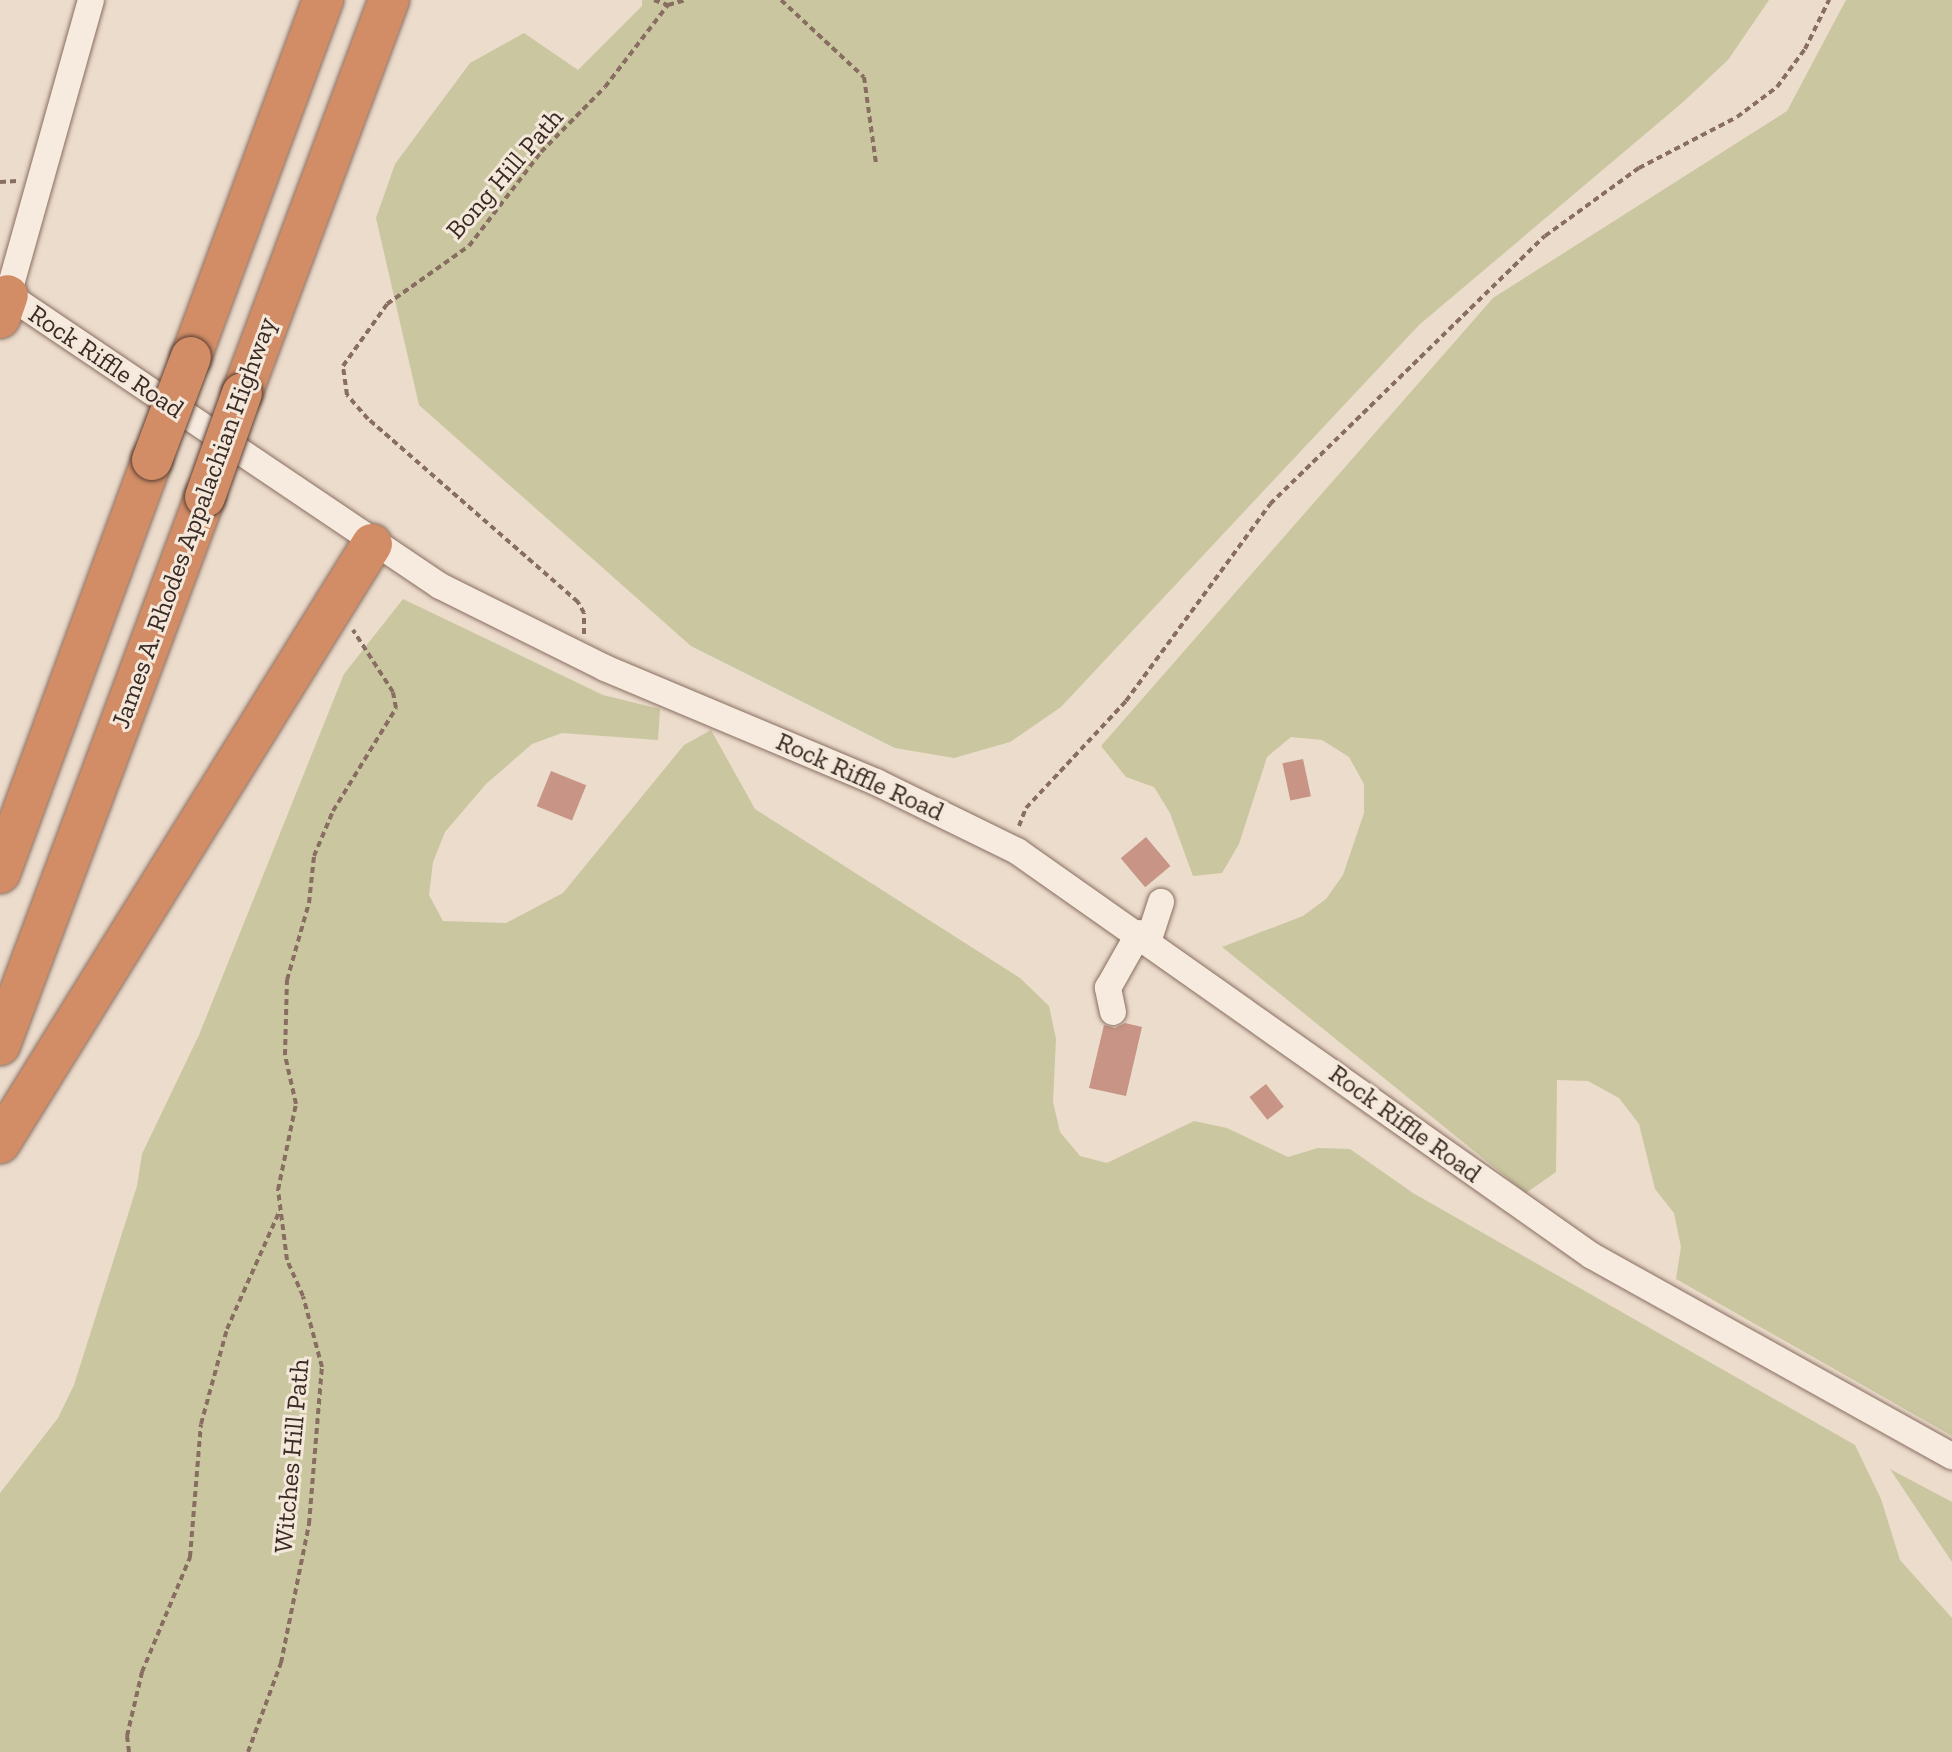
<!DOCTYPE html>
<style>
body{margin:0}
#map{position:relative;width:1952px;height:1752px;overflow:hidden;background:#ecdccc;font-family:"Zilla Slab",serif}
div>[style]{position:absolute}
.green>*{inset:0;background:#cac6a0}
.building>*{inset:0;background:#c79485;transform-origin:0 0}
.path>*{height:4px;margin-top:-2px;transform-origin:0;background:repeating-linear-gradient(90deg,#886e61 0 6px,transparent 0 10px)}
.roads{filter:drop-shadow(0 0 2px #886e61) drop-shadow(0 0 2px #886e61)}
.minor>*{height:26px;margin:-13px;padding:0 13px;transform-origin:13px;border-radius:13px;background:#f7ebdf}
.highway>*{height:40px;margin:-20px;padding:0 20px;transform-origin:20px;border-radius:20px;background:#d28d66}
.bridges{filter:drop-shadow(0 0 2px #573e34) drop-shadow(0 0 2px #573e34)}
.highway-bridge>*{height:40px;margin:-20px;padding:0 20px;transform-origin:20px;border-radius:20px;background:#d28d66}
span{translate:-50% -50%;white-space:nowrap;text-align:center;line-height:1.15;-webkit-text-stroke:6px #f4e8db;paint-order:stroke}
.street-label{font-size:26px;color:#3a2a23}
</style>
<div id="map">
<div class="green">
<i style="clip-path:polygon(642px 0,1769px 0,1728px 60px,1682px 103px,1419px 325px,1061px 707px,1010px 742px,954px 758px,895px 748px,691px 646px,419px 405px,376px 218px,395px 164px,470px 63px,524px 33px,578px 70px,642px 6px)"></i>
<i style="clip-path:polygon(1846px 0,1952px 0,1952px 1436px,1676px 1279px,1681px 1247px,1674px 1213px,1655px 1189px,1639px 1124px,1619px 1098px,1588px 1081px,1557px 1080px,1556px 1172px,1526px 1193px,1222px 947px,1303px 916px,1326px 899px,1343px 875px,1364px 813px,1364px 784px,1349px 757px,1322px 740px,1291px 737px,1267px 757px,1239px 844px,1222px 873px,1193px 876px,1170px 813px,1154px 787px,1126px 777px,1101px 746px,1493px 298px,1787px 111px)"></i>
<i style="clip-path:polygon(403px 599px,603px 695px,660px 709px,658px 740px,562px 733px,532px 744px,486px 784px,445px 832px,433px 862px,429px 895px,443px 921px,506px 923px,563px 893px,684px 745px,711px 730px,755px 809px,1020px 978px,1049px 1006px,1056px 1039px,1053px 1102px,1060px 1132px,1080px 1156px,1107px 1163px,1194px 1121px,1227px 1128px,1288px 1157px,1318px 1148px,1350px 1149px,1413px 1193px,1855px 1445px,1881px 1499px,1900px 1560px,1952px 1618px,1952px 1752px,0 1752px,0 1493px,58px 1418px,74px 1385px,137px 1186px,142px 1154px,199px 1035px,344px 674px)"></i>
<i style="clip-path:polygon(1890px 1469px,1952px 1502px,1952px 1562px)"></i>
</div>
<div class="building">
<i style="left:1303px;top:759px;width:38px;height:21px;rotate:78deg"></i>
<i style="left:551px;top:771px;width:38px;height:38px;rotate:22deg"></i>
<i style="left:1146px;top:837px;width:38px;height:33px;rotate:50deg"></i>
<i style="clip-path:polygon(1125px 1023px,1142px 1027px,1126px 1096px,1089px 1088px,1104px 1025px,1115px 1028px)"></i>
<i style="left:1266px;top:1084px;width:29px;height:21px;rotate:52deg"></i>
</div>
<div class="path">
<i style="left:654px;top:0;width:15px;rotate:20deg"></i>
<i style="left:781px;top:0;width:113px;rotate:42.9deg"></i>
<i style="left:864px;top:77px;width:88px;rotate:82.1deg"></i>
<i style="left:0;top:182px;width:17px;rotate:-3deg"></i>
<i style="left:584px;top:634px;width:21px;rotate:-90deg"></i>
<i style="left:584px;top:613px;width:13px;rotate:-119deg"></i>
<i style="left:578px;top:602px;width:279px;rotate:-138.9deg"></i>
<i style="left:368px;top:419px;width:32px;rotate:-131deg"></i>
<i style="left:347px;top:395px;width:29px;rotate:-98deg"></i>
<i style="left:343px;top:366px;width:76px;rotate:-54.6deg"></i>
<i style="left:387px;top:304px;width:100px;rotate:-35.3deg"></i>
<i style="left:469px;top:246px;width:118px;rotate:-52.5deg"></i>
<i style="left:541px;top:152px;width:91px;rotate:-45.4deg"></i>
<i style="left:605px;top:87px;width:103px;rotate:-52.5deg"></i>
<i style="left:668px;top:5px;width:18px;rotate:-16deg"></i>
<i style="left:1019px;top:826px;width:19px;rotate:-69deg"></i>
<i style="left:1026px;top:808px;width:146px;rotate:-46.9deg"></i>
<i style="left:1126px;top:701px;width:244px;rotate:-53.8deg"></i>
<i style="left:1270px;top:504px;width:384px;rotate:-44.3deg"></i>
<i style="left:1545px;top:236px;width:116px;rotate:-35.9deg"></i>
<i style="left:1639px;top:168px;width:110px;rotate:-27.5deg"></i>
<i style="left:1737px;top:117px;width:50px;rotate:-36.9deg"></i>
<i style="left:1777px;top:87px;width:47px;rotate:-53.6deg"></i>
<i style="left:1805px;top:49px;width:55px;rotate:-63.9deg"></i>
<i style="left:129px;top:1752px;width:16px;rotate:-97deg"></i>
<i style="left:127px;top:1736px;width:66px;rotate:-76.8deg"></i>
<i style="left:142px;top:1672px;width:125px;rotate:-67.3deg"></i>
<i style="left:190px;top:1557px;width:133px;rotate:-85.3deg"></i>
<i style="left:201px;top:1424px;width:98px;rotate:-74.7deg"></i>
<i style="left:227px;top:1329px;width:128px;rotate:-66deg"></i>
<i style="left:248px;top:1752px;width:95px;rotate:-69.7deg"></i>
<i style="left:281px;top:1663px;width:142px;rotate:-78.6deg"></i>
<i style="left:309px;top:1524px;width:158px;rotate:-85.3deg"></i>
<i style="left:322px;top:1367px;width:73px;rotate:-105deg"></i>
<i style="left:303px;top:1296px;width:39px;rotate:-114deg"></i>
<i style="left:287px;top:1260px;width:71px;rotate:-97.3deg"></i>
<i style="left:278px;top:1190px;width:88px;rotate:-78.2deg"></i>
<i style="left:296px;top:1104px;width:50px;rotate:-102.7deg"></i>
<i style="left:285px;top:1055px;width:75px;rotate:-88.5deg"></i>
<i style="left:287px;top:980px;width:80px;rotate:-74.1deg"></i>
<i style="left:309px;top:903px;width:47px;rotate:-83.9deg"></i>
<i style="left:314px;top:856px;width:49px;rotate:-67.1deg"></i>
<i style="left:333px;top:811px;width:121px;rotate:-58.5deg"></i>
<i style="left:396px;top:708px;width:16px;rotate:-101deg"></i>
<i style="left:393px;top:692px;width:74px;rotate:-122.8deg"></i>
</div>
<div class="roads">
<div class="minor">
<i style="left:91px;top:0;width:306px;rotate:105.7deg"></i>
<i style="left:8px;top:295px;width:521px;rotate:33.96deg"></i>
<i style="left:440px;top:586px;width:184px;rotate:26.4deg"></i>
<i style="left:605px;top:668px;width:294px;rotate:22.8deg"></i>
<i style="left:876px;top:782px;width:157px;rotate:26.1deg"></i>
<i style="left:1017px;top:851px;width:703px;rotate:35.16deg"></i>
<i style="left:1592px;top:1256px;width:412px;rotate:29.1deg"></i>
<i style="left:1149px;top:939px;width:39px;rotate:-72deg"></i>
<i style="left:1113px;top:1012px;width:25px;rotate:-102deg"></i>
<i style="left:1108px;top:988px;width:63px;rotate:-60.6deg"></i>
</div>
<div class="highway">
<i style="left:0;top:318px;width:24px;rotate:-71deg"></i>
<i style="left:191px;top:357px;width:381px;rotate:-69.7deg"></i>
<i style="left:242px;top:393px;width:420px;rotate:-69.5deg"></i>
<i style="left:0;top:873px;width:440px;rotate:-69.8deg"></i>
<i style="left:0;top:1045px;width:585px;rotate:-69.49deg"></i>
<i style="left:0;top:1143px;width:705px;rotate:-58.16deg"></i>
</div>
</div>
<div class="bridges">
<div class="highway-bridge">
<i style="left:152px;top:460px;width:110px;rotate:-69.3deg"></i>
<i style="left:205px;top:497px;width:110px;rotate:-70.4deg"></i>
</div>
</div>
<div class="street-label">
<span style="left:505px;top:174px;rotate:-49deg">Bong Hill Path</span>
<span style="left:106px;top:362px;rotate:34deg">Rock Riffle Road</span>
<span style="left:194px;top:523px;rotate:-70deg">James A. Rhodes Appalachian Highway</span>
<span style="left:860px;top:777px;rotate:24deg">Rock Riffle Road</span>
<span style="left:1405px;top:1124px;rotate:36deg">Rock Riffle Road</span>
<span style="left:292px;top:1456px;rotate:-85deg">Witches Hill Path</span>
</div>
</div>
